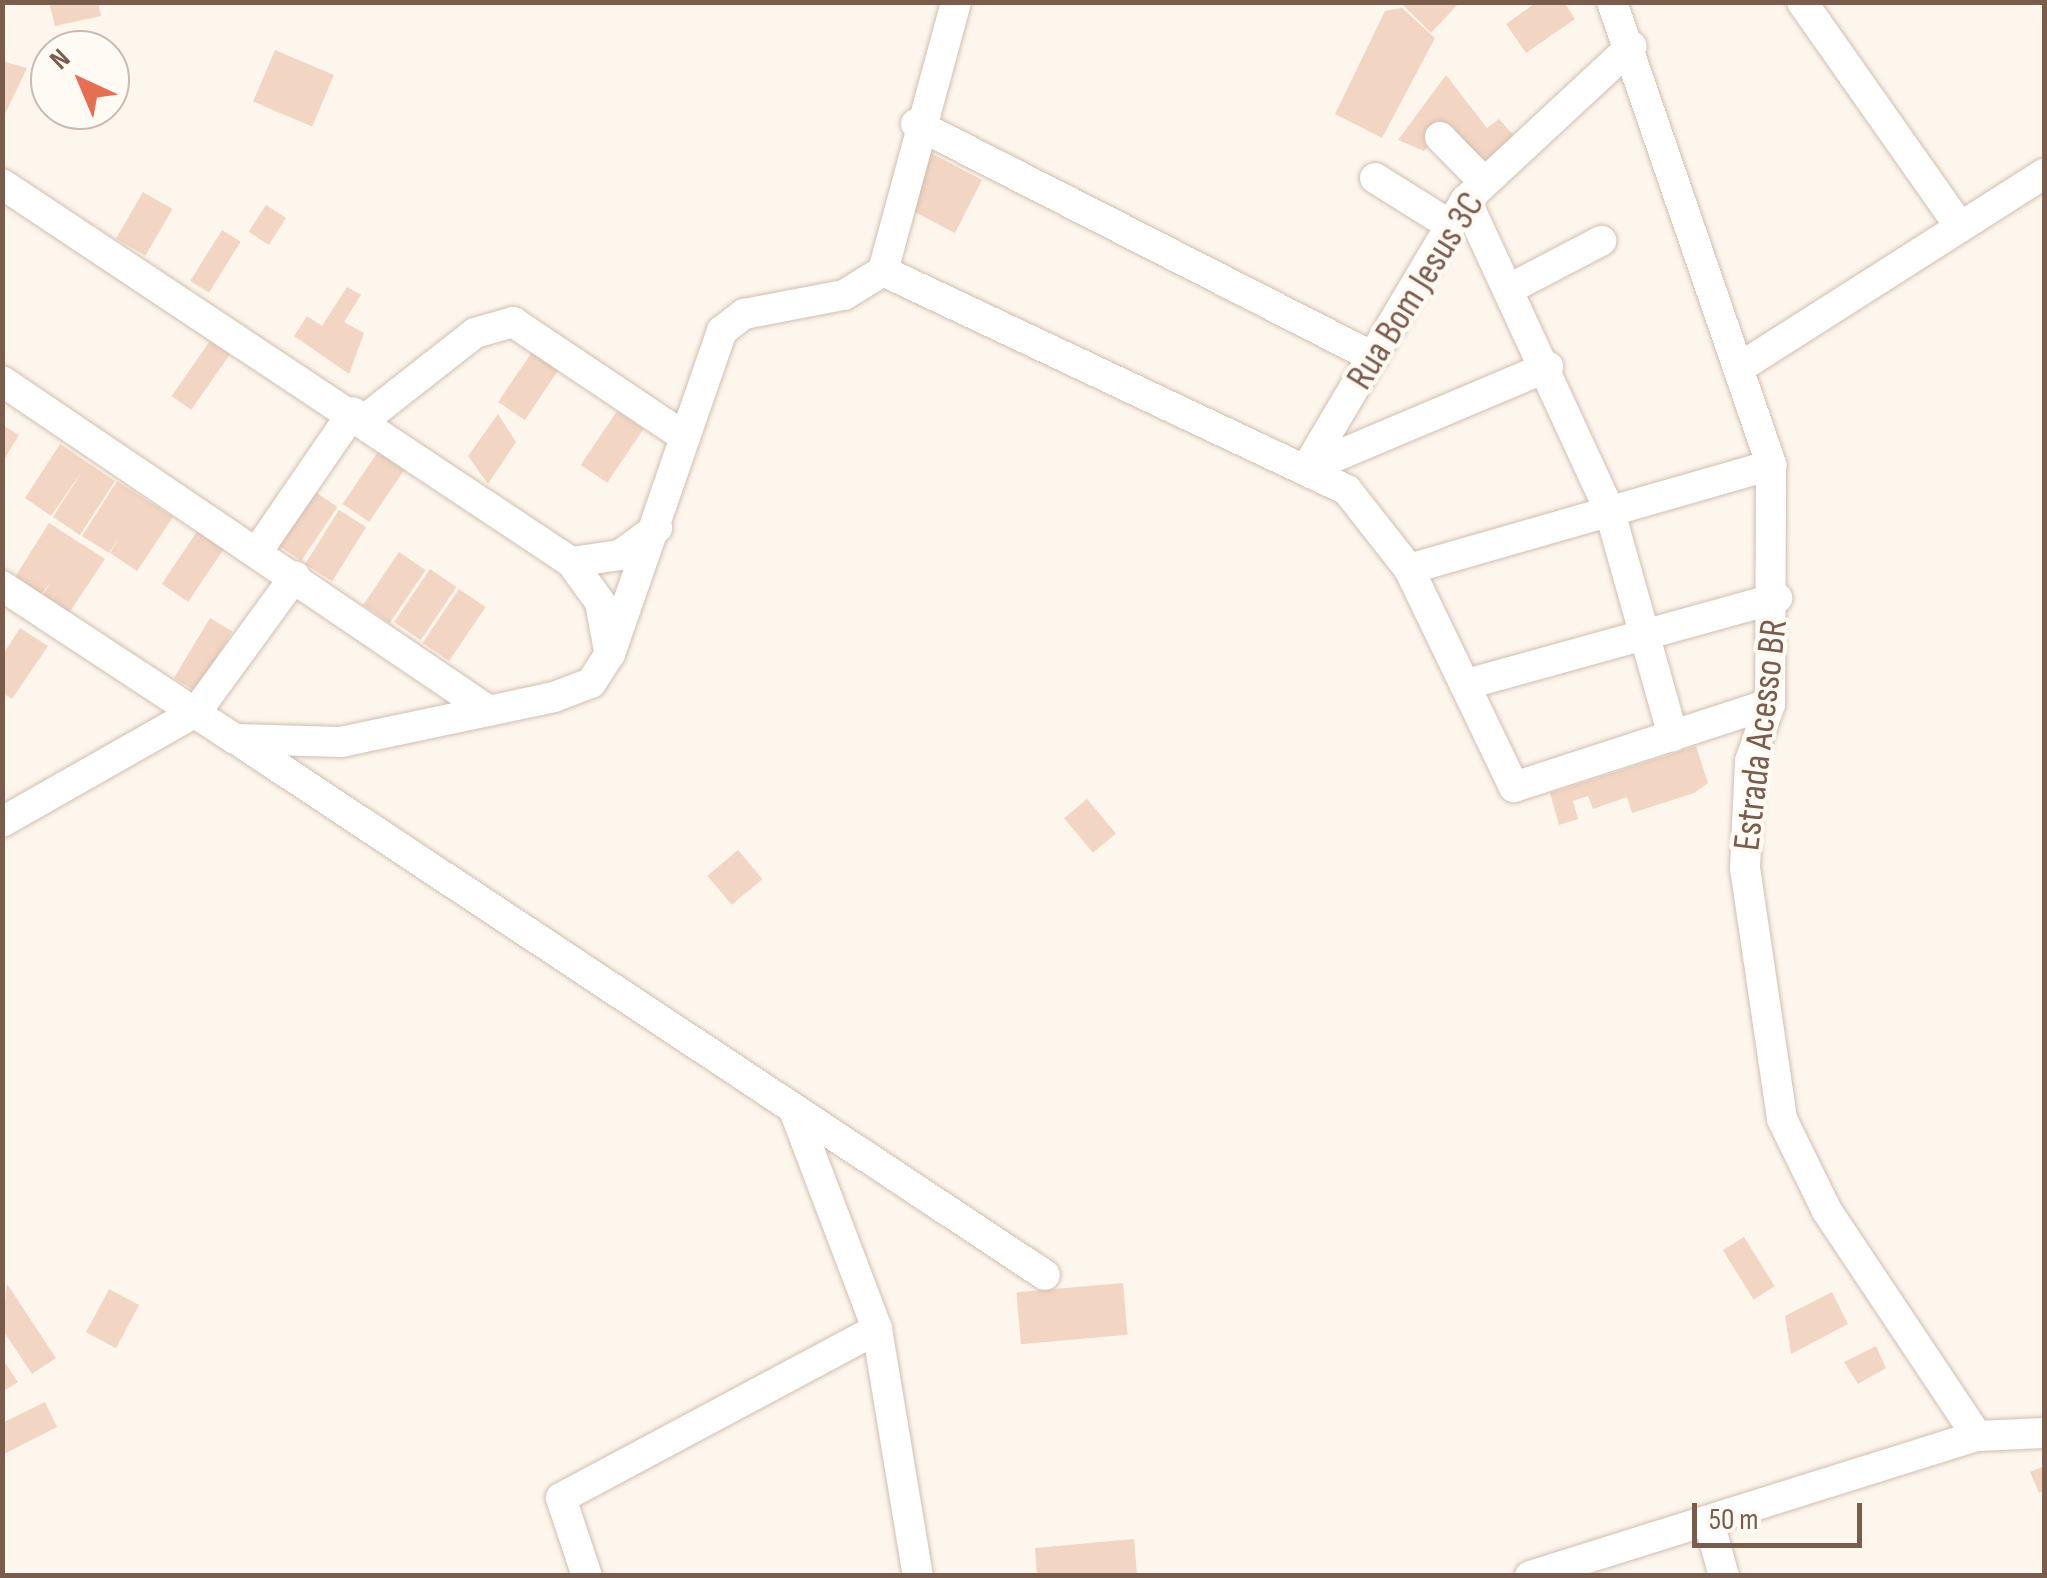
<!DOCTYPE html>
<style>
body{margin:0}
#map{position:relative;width:2047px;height:1578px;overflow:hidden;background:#fdf6ec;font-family:"Sofia Sans Condensed",sans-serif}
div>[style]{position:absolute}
.building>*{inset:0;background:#f3d5c3;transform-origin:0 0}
.roads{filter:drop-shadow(0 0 2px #d1beb0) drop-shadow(0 0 2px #d1beb0)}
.minor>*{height:30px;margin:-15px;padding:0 15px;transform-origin:15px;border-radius:15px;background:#fff}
span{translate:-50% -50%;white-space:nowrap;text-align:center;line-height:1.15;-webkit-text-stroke:9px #fffaf3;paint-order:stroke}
.street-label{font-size:38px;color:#7a5c4d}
.frame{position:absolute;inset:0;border:5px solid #7a5c4d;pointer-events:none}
.north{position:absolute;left:30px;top:30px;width:100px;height:100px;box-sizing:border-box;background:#fffaf3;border:2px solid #cabbb1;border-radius:50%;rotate:316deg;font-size:28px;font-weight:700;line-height:40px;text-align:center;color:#7a5c4d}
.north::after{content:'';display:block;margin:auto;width:35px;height:45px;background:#e76f51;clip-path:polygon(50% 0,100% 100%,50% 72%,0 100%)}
.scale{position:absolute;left:1692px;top:1503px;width:170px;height:45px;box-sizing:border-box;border:5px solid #7a5c4d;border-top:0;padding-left:12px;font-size:30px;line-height:35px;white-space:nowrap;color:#7a5c4d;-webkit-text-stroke:8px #fffaf3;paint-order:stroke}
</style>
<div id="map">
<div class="building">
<i style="clip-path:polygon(49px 2px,98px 2px,101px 16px,55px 26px)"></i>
<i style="clip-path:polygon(1400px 2px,1460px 2px,1431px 33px)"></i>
<i style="clip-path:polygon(1537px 2px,1564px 2px,1575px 19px,1526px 53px,1506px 24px)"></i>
<i style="clip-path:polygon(1402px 8px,1435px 38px,1382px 138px,1335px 114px,1385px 11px)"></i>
<i style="left:275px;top:50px;width:64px;height:56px;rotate:23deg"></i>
<i style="clip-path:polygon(2px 61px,27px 68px,2px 120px)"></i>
<i style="clip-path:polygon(1446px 75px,1487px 128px,1499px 119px,1516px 138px,1482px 172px,1443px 129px,1424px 151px,1398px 140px)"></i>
<i style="clip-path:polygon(923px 149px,982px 180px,955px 233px,907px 208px)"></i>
<i style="left:143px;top:192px;width:34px;height:54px;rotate:30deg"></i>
<i style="left:266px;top:205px;width:24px;height:32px;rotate:33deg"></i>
<i style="left:222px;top:230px;width:22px;height:60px;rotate:32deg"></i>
<i style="clip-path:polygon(347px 287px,361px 295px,344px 322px,364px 333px,349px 374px,294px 336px,307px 316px,322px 326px)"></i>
<i style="left:210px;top:341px;width:24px;height:67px;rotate:35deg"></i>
<i style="left:534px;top:349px;width:32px;height:64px;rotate:34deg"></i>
<i style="left:617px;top:411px;width:32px;height:65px;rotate:34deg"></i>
<i style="clip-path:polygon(498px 414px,516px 442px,488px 484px,468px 456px)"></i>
<i style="clip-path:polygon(2px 425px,19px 435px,2px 463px)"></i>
<i style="clip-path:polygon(60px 444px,115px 481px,80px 535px,53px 517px,83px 470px,51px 516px,25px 498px)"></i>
<i style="left:379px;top:450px;width:32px;height:65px;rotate:34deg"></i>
<i style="clip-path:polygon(117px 481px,173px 517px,137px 571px,110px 553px,122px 534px,109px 553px,82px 536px)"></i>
<i style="left:311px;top:489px;width:32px;height:65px;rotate:34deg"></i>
<i style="left:339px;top:510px;width:32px;height:64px;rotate:32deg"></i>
<i style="clip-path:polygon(49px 523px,105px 559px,69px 613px,43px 595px,51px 582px,41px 595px,15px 577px)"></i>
<i style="left:198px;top:530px;width:32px;height:65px;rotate:34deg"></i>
<i style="left:399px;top:552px;width:32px;height:64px;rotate:34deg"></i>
<i style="left:430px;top:569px;width:32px;height:64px;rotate:34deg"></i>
<i style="left:459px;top:589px;width:32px;height:65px;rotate:34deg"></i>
<i style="left:210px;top:618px;width:26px;height:70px;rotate:31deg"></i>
<i style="clip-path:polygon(20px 628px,48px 646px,12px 699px,2px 693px,2px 656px)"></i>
<i style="clip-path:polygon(1696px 746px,1708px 783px,1694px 793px,1632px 813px,1627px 797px,1593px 809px,1588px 796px,1573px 801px,1578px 819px,1559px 825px,1550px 793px)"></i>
<i style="left:1087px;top:799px;width:45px;height:30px;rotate:50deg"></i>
<i style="left:738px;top:850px;width:38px;height:40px;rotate:50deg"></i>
<i style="left:1744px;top:1237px;width:58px;height:25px;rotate:58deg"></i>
<i style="left:1123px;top:1283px;width:52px;height:107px;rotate:85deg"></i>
<i style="clip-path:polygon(7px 1284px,56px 1358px,32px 1374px,2px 1329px)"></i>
<i style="left:109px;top:1289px;width:34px;height:49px;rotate:28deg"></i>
<i style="clip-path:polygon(1832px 1292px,1848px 1324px,1791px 1354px,1785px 1316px)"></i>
<i style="clip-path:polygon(1876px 1346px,1886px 1368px,1858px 1384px,1844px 1362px)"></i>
<i style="clip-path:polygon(2px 1358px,18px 1382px,2px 1392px)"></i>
<i style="clip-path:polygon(45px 1402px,57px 1427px,2px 1455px,2px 1423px)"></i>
<i style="clip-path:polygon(2044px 1466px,2044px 1490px,2039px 1493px,2030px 1472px)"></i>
<i style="clip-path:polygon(1134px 1539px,1137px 1576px,1037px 1576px,1035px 1548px)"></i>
</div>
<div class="roads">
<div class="minor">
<i style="left:1612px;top:2px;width:490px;rotate:71deg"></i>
<i style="left:1771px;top:465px;width:239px;rotate:90.2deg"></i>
<i style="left:1770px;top:704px;width:60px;rotate:109.3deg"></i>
<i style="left:1750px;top:761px;width:107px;rotate:92.7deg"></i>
<i style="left:1745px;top:868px;width:254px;rotate:81.6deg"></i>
<i style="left:1782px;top:1119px;width:102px;rotate:63.9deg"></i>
<i style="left:1827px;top:1211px;width:270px;rotate:56.3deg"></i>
<i style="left:1802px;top:2px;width:275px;rotate:54.9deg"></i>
<i style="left:916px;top:124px;width:513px;rotate:27.01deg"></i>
<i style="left:1440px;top:137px;width:63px;rotate:45.6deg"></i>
<i style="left:1375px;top:178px;width:89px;rotate:32.1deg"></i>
<i style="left:2px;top:184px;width:683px;rotate:33.6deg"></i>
<i style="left:571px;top:562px;width:49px;rotate:54.1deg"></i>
<i style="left:600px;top:602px;width:50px;rotate:79.6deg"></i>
<i style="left:1466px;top:200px;width:344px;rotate:65.2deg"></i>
<i style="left:1610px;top:512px;width:233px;rotate:74.3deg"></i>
<i style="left:883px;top:271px;width:279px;rotate:-74.8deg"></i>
<i style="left:1511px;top:288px;width:102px;rotate:-27.6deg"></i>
<i style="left:1739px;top:368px;width:361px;rotate:-32.5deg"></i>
<i style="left:2px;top:381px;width:585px;rotate:34.12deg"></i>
<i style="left:364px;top:420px;width:141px;rotate:-38.1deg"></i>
<i style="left:475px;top:333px;width:40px;rotate:-16deg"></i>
<i style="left:513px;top:322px;width:207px;rotate:33.8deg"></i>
<i style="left:1306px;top:469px;width:313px;rotate:-59.3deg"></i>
<i style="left:1466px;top:200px;width:226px;rotate:-42.9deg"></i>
<i style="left:1306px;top:469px;width:263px;rotate:-22.9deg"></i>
<i style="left:259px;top:549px;width:166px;rotate:-55.5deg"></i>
<i style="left:571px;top:562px;width:49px;rotate:-8.1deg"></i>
<i style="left:620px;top:555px;width:46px;rotate:-36.1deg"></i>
<i style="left:1409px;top:569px;width:377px;rotate:-16deg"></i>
<i style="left:2px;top:586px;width:279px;rotate:33.3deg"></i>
<i style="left:235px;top:739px;width:106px;rotate:1.6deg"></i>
<i style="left:341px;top:742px;width:218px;rotate:-11.9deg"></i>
<i style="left:554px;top:697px;width:40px;rotate:-21deg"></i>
<i style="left:591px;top:683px;width:35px;rotate:-57deg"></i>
<i style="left:610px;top:654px;width:342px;rotate:-70.9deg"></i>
<i style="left:722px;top:331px;width:28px;rotate:-38deg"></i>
<i style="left:744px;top:314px;width:102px;rotate:-10.8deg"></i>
<i style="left:844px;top:295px;width:46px;rotate:-31.6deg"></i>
<i style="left:883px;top:271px;width:513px;rotate:25.27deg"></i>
<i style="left:1347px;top:490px;width:100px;rotate:51.9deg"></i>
<i style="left:1409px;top:569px;width:242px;rotate:64.3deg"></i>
<i style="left:1514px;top:787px;width:269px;rotate:-18deg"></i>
<i style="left:1467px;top:684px;width:322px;rotate:-15.5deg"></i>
<i style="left:242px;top:743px;width:963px;rotate:33.53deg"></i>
<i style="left:2px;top:822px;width:223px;rotate:-29.6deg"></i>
<i style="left:196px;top:712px;width:168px;rotate:-53.9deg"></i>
<i style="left:794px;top:1110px;width:234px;rotate:69.2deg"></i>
<i style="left:877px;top:1329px;width:250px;rotate:80.6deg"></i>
<i style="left:1710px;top:1526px;width:52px;rotate:74.4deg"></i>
<i style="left:587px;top:1576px;width:82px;rotate:-108.4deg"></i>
<i style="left:561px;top:1498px;width:358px;rotate:-28.1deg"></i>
<i style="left:1530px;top:1576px;width:468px;rotate:-17.4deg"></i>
<i style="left:1977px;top:1436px;width:67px;rotate:-2.6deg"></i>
</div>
</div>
<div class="street-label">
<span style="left:1416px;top:291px;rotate:-58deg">Rua Bom Jesus 3C</span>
<span style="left:1761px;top:735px;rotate:-83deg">Estrada Acesso BR</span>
</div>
<div class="frame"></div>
<div class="north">N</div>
<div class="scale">50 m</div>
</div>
